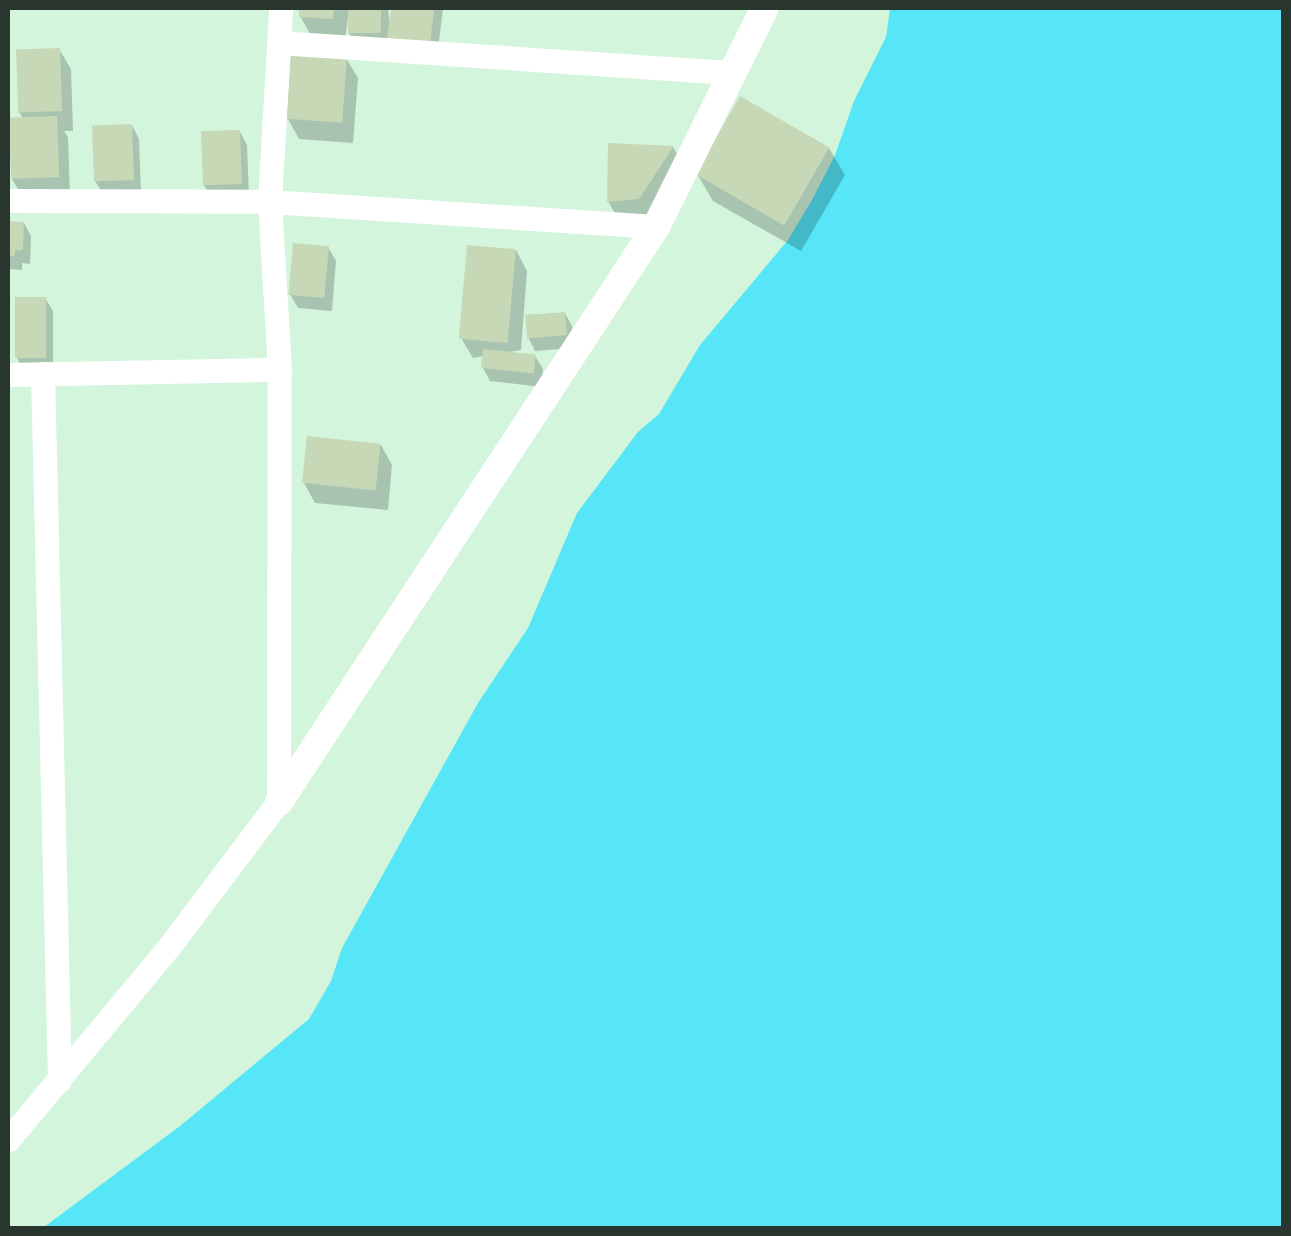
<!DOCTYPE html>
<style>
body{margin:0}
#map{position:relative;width:1291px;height:1236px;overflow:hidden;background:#d2f5dc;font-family:Figtree,sans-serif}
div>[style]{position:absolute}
.water>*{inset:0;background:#56e6f8}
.shadow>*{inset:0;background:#0003}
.building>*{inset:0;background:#c7d8b6;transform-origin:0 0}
.street>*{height:24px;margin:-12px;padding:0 12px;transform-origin:12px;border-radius:12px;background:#fff}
.secondary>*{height:28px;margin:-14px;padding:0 14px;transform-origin:14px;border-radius:14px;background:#fff}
span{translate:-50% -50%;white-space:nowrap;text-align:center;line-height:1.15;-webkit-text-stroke:4px #fff;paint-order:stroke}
.frame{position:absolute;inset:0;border:10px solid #29362d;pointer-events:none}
</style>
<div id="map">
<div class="water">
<i style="clip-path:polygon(890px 9px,1282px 9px,1282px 1227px,44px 1227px,180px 1126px,309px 1019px,331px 981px,342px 948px,478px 703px,528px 628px,577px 513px,638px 432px,659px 414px,700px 345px,788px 240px,812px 200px,835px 155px,854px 101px,886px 37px)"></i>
</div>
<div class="shadow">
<i style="clip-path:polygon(301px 9px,388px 9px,390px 24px,392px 9px,443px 9px,437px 57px,357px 46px,349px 33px,349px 10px,345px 39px,312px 37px,300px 16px)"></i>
<i style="clip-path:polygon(59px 49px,71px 69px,73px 131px,64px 131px,68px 137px,70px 197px,24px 199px,12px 179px,23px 118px,19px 112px)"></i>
<i style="clip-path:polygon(346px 58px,358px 78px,353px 143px,299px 139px,288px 119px)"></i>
<i style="clip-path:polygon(741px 98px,829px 148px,845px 175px,801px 251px,713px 201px,697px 174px)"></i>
<i style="clip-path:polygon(132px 125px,139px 139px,141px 193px,103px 194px,95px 181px)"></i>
<i style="clip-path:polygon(240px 132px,247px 145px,249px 197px,212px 198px,204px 185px)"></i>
<i style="clip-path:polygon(609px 145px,673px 147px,685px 167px,651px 219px,620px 222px,608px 201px)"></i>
<i style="clip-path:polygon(9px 222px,24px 223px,31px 236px,30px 264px,22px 263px,22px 270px,9px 269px)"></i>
<i style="clip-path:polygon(328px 247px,336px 261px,332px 311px,298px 308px,290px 294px)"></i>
<i style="clip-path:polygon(516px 250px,527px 271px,521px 350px,509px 352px,535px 356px,543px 369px,541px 387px,490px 381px,483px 368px,484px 356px,473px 358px,461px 338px)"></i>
<i style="clip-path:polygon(16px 298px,45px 298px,53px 311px,53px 371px,24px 372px,17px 358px)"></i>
<i style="clip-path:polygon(565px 313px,572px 326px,574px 348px,535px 351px,528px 337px,526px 315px)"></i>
<i style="clip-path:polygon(381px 445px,392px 465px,388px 510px,315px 503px,304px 483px)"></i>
</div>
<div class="building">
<i style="clip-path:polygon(299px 9px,334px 9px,333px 19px,299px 17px)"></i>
<i style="left:348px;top:9px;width:33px;height:24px"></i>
<i style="clip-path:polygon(391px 9px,434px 9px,430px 44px,387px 39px)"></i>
<i style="left:60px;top:48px;width:63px;height:44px;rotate:88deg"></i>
<i style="left:291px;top:53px;width:56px;height:66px;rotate:4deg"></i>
<i style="left:740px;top:96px;width:103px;height:90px;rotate:30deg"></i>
<i style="left:57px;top:116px;width:61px;height:48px;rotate:88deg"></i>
<i style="left:132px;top:124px;width:56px;height:40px;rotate:88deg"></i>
<i style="left:240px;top:130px;width:54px;height:39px;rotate:88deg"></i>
<i style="clip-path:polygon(608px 143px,674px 146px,639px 199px,607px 202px)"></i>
<i style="clip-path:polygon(9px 221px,24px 222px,23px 250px,15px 250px,15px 256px,9px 256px)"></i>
<i style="left:293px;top:243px;width:36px;height:52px;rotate:5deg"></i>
<i style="left:467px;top:245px;width:49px;height:94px;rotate:5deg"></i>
<i style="left:15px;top:297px;width:31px;height:61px"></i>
<i style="left:565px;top:312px;width:23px;height:40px;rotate:85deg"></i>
<i style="left:483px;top:349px;width:53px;height:19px;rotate:6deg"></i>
<i style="left:307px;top:436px;width:74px;height:47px;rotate:6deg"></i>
</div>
<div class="street">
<i style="left:279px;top:43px;width:456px;rotate:3.8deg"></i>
<i style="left:9px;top:201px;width:261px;rotate:0.2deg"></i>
<i style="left:270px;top:202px;width:387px;rotate:3.7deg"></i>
<i style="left:43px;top:374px;width:707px;rotate:88.62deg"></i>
<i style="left:9px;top:375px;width:271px;rotate:-1.1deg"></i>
<i style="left:9px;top:1140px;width:250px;rotate:-50.2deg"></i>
<i style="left:169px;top:948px;width:183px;rotate:-53deg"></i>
<i style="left:279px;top:802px;width:432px;rotate:-89.9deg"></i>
<i style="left:280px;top:370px;width:168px;rotate:-93.4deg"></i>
<i style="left:270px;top:202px;width:193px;rotate:-86.7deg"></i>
</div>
<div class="secondary">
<i style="left:279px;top:802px;width:688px;rotate:-56.75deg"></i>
<i style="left:656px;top:227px;width:243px;rotate:-63.6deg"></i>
</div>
<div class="frame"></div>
</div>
